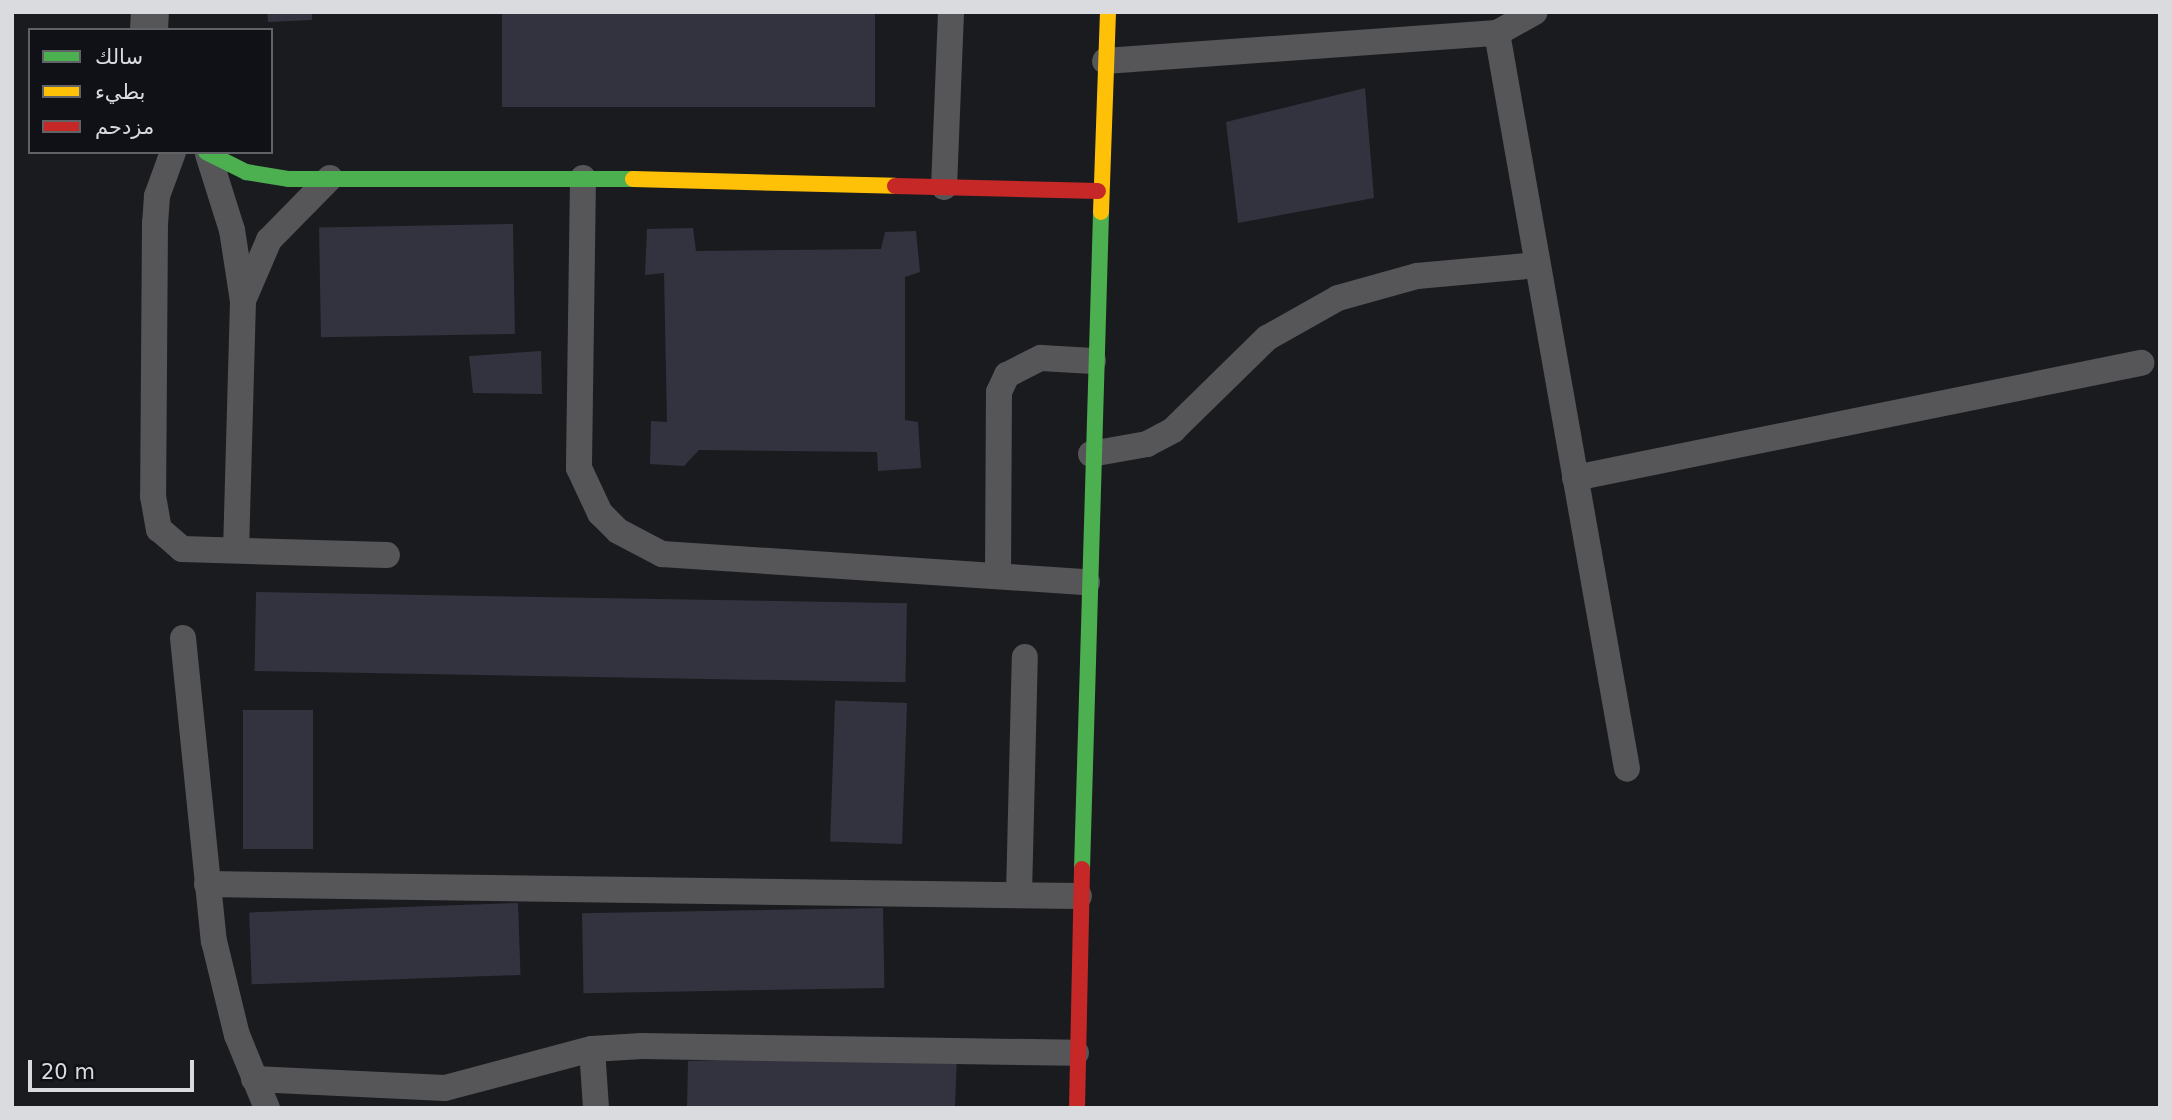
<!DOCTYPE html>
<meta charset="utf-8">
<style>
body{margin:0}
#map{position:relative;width:2172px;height:1120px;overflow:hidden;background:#1a1b1f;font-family:"DejaVu Sans",Cairo,sans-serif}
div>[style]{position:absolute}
.building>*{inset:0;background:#32333e;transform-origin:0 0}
.lane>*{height:26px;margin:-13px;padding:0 13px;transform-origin:13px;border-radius:13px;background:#565659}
.street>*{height:38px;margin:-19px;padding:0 19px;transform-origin:19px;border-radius:19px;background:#565659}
.fast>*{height:16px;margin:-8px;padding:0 8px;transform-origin:8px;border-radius:8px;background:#4caf50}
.slow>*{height:16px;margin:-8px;padding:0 8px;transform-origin:8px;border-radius:8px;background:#ffc107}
.jam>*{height:16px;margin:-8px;padding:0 8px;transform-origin:8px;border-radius:8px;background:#c62828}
span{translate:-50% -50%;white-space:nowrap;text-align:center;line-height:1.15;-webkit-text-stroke:5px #101116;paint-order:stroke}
.frame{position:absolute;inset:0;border:14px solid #dadbdf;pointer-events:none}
.legend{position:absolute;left:28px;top:28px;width:245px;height:126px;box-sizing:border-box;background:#101116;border:2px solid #616266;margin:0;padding:9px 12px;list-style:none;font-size:21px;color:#dadbdf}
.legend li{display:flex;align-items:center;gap:14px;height:35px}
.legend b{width:35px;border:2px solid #616266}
.scale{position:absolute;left:28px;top:1060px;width:166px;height:32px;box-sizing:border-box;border:4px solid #dadbdf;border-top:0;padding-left:9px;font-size:21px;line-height:24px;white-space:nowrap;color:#dadbdf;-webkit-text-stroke:5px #101116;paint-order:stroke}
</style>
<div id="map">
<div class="building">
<i style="clip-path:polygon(267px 12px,312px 12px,312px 20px,268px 22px)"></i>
<i style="left:502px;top:12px;width:373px;height:95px"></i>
<i style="clip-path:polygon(1365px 88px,1374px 198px,1238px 223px,1226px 122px)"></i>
<i style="left:513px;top:224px;width:110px;height:194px;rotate:89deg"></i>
<i style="clip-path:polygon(693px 228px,696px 251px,881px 249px,885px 232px,916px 231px,920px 272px,905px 277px,905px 420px,918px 422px,921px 468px,878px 471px,877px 452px,699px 450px,684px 466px,650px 464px,651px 421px,667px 422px,664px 273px,645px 275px,647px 229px)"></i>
<i style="clip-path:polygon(541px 351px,542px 394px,473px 393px,469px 356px)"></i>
<i style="left:256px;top:592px;width:651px;height:79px;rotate:1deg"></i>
<i style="left:907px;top:703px;width:141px;height:72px;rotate:92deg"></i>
<i style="left:243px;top:710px;width:70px;height:139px"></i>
<i style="left:518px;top:903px;width:72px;height:269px;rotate:88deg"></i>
<i style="left:883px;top:908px;width:80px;height:301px;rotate:89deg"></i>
<i style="clip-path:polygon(957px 1053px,955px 1108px,687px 1108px,688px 1061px)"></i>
</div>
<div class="lane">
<i style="left:1497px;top:33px;width:747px;rotate:79.98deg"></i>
<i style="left:1105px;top:61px;width:393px;rotate:-4.1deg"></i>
<i style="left:1497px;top:33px;width:43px;rotate:-28.9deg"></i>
<i style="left:173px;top:152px;width:47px;rotate:110deg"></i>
<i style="left:157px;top:196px;width:27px;rotate:94deg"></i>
<i style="left:155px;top:223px;width:273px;rotate:90.4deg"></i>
<i style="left:153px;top:496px;width:34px;rotate:80deg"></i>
<i style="left:159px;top:529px;width:30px;rotate:41deg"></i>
<i style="left:182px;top:549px;width:205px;rotate:1.7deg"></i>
<i style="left:208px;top:154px;width:80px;rotate:72.5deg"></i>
<i style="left:232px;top:230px;width:72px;rotate:81.2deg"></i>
<i style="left:243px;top:301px;width:249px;rotate:91.6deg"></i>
<i style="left:583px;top:178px;width:290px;rotate:90.8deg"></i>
<i style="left:579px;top:468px;width:50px;rotate:65deg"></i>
<i style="left:600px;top:513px;width:25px;rotate:45deg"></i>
<i style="left:618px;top:531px;width:50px;rotate:27.6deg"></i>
<i style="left:662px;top:554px;width:426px;rotate:3.8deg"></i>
<i style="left:944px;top:187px;width:175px;rotate:-87.7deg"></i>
<i style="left:245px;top:296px;width:61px;rotate:-66.8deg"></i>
<i style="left:269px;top:240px;width:87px;rotate:-45.5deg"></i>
<i style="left:1091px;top:454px;width:57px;rotate:-10.1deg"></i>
<i style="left:1147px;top:444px;width:30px;rotate:-28deg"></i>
<i style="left:1173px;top:430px;width:132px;rotate:-44.4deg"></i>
<i style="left:1267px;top:338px;width:81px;rotate:-29.4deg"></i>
<i style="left:1338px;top:298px;width:82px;rotate:-15.6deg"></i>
<i style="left:1417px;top:276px;width:121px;rotate:-5.2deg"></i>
<i style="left:1575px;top:478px;width:578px;rotate:-11.49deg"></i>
<i style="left:998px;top:576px;width:184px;rotate:-89.7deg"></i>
<i style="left:999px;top:392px;width:19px;rotate:-65deg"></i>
<i style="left:1007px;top:375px;width:38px;rotate:-27deg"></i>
<i style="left:1041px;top:358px;width:52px;rotate:3.3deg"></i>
<i style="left:183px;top:638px;width:305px;rotate:84.2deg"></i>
<i style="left:214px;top:941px;width:97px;rotate:76.3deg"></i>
<i style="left:237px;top:1035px;width:79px;rotate:67.7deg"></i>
<i style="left:207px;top:884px;width:872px;rotate:0.79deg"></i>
<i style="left:1019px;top:895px;width:238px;rotate:-88.6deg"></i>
<i style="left:592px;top:1049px;width:59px;rotate:86.1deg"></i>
<i style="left:254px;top:1079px;width:191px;rotate:2.7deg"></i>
<i style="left:445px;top:1088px;width:152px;rotate:-14.9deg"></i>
<i style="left:592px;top:1049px;width:50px;rotate:-3.4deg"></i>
<i style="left:642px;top:1046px;width:434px;rotate:0.9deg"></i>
</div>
<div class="street">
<i style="left:149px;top:30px;width:18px;rotate:-87deg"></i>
</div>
<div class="fast">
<i style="left:206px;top:152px;width:45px;rotate:26.6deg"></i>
<i style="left:246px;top:172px;width:44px;rotate:9.2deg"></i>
<i style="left:289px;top:179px;width:344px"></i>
<i style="left:1082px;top:869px;width:657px;rotate:-88.34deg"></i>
</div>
<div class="slow">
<i style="left:633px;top:179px;width:262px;rotate:1.5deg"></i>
<i style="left:1101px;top:212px;width:200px;rotate:-88deg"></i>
</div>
<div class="jam">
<i style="left:895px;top:186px;width:203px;rotate:1.4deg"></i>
<i style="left:1077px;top:1108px;width:239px;rotate:-88.8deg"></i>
</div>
<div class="frame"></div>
<ul class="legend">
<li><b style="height:9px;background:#4caf50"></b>سالك</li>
<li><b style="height:9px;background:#ffc107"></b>بطيء</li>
<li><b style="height:9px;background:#c62828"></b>مزدحم</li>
</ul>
<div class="scale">20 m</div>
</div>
